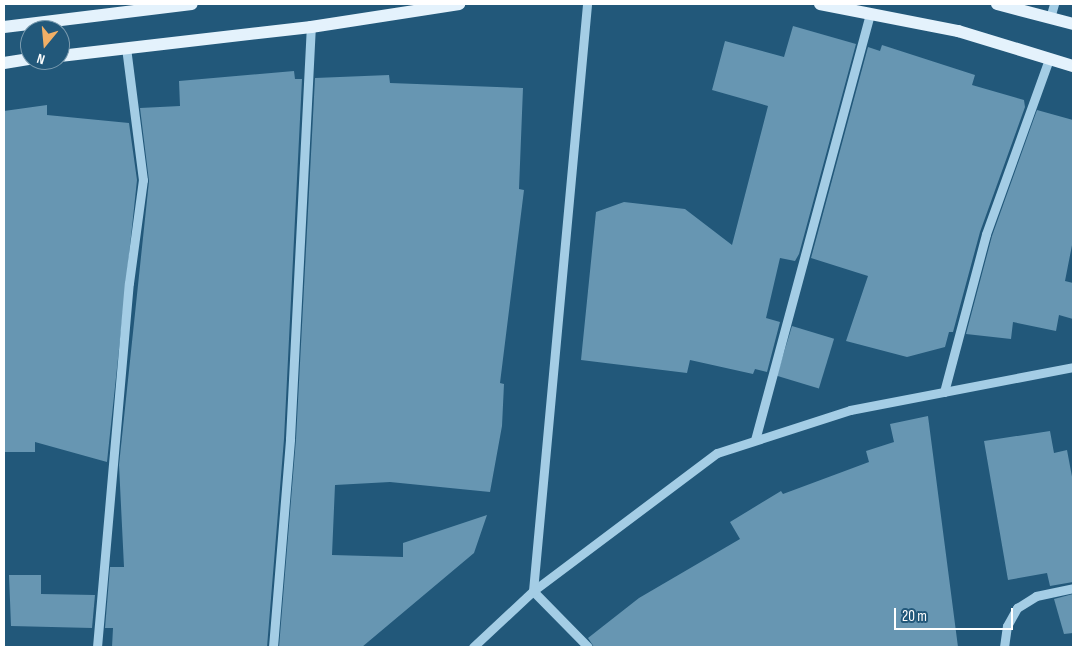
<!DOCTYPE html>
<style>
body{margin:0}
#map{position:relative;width:1077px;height:651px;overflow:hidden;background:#22587a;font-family:"Sofia Sans Condensed",sans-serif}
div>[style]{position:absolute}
.building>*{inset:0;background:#6796b2;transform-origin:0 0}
.minor>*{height:9px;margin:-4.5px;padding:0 4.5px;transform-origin:4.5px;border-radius:4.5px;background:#a4cde5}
.major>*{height:12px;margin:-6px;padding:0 6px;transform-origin:6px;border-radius:6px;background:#e4f2fc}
span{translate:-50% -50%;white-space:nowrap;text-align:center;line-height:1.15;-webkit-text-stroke:5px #22587a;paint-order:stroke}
.frame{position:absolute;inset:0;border:5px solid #fff;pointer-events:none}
.north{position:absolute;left:20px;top:20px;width:50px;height:50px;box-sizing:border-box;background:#22587a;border:1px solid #7a9baf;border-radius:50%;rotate:197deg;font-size:14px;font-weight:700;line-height:20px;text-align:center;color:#fff}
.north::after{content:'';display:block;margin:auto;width:18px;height:22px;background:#f1af66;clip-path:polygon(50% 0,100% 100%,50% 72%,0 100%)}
.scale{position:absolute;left:894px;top:608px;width:119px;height:22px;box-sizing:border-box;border:2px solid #fff;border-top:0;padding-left:6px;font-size:15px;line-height:18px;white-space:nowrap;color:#fff;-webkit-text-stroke:4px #22587a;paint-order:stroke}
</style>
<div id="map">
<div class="building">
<i style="clip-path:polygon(793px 26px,856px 44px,799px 254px,795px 261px,780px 258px,766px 318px,780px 322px,767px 372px,755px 369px,753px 374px,690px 360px,687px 373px,581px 360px,596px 212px,624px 202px,685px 209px,732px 245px,768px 106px,712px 90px,725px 41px,784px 57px)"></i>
<i style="clip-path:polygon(882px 45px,975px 75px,972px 85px,1024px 100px,1025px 107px,980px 232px,953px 332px,949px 332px,945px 347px,907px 357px,846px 341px,868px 276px,811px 258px,868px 47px,880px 51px)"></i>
<i style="clip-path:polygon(294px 71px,295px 79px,302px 79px,284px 439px,267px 647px,112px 647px,113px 628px,105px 628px,110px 567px,124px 567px,119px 465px,149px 181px,140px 108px,180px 106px,179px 81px)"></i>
<i style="clip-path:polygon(389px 75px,390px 83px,523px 88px,519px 189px,524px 190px,500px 383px,504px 384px,502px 426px,490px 492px,390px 482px,335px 485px,332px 555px,403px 557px,403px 543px,487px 515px,474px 553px,362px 647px,279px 647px,296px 439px,315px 78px)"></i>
<i style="clip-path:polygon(47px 105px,47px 115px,129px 123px,137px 180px,107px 462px,35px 442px,35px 452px,4px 452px,4px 111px)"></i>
<i style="clip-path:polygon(1037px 110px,1073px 120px,1073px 240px,1065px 281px,1073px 283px,1073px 319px,1059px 315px,1056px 331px,1013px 322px,1011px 339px,966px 334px,992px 236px)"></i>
<i style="left:792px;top:326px;width:44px;height:52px;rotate:17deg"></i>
<i style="clip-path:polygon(928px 416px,958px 647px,594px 647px,588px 638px,639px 598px,740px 539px,730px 522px,781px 491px,783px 494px,869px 462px,866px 451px,894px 442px,890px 424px)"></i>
<i style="clip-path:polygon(1050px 431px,1054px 453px,1067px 450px,1073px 482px,1073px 582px,1050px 586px,1047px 573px,1008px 580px,984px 441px)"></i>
<i style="clip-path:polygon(9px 575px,41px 575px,41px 594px,95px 595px,92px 628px,11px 626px)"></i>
<i style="clip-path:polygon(1073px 594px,1073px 633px,1064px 634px,1054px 599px)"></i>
</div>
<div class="minor">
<i style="left:1050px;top:18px;width:15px;rotate:-74deg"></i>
<i style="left:944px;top:392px;width:163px;rotate:-75.1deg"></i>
<i style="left:986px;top:234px;width:186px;rotate:-70.2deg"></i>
<i style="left:755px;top:440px;width:441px;rotate:-74.9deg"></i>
<i style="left:533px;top:591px;width:589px;rotate:-84.74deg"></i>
<i style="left:533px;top:591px;width:78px;rotate:45.5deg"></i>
<i style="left:97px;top:647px;width:365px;rotate:-85deg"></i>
<i style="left:129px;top:283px;width:104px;rotate:-82.3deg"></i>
<i style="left:143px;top:180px;width:134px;rotate:-97.3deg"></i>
<i style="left:273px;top:647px;width:209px;rotate:-85.3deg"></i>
<i style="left:290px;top:439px;width:413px;rotate:-87.1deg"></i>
<i style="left:473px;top:647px;width:82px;rotate:-43deg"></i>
<i style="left:533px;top:591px;width:230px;rotate:-36.9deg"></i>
<i style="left:717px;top:453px;width:140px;rotate:-17.9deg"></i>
<i style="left:850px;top:410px;width:227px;rotate:-10.9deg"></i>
<i style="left:1004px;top:647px;width:21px;rotate:-82deg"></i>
<i style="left:1007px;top:626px;width:21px;rotate:-61deg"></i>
<i style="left:1017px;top:608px;width:22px;rotate:-32deg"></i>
<i style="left:1036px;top:596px;width:38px;rotate:-12deg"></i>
</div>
<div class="major">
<i style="left:820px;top:4px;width:141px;rotate:11.1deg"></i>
<i style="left:958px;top:31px;width:120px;rotate:16.9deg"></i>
<i style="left:997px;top:4px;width:79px;rotate:14.7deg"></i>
<i style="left:4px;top:27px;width:189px;rotate:-7deg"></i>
<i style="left:60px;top:56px;width:253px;rotate:-6.6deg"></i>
<i style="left:311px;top:27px;width:150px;rotate:-8.8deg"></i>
<i style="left:4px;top:63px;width:26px;rotate:-9deg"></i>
</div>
<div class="frame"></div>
<div class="north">N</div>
<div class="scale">20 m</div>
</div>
